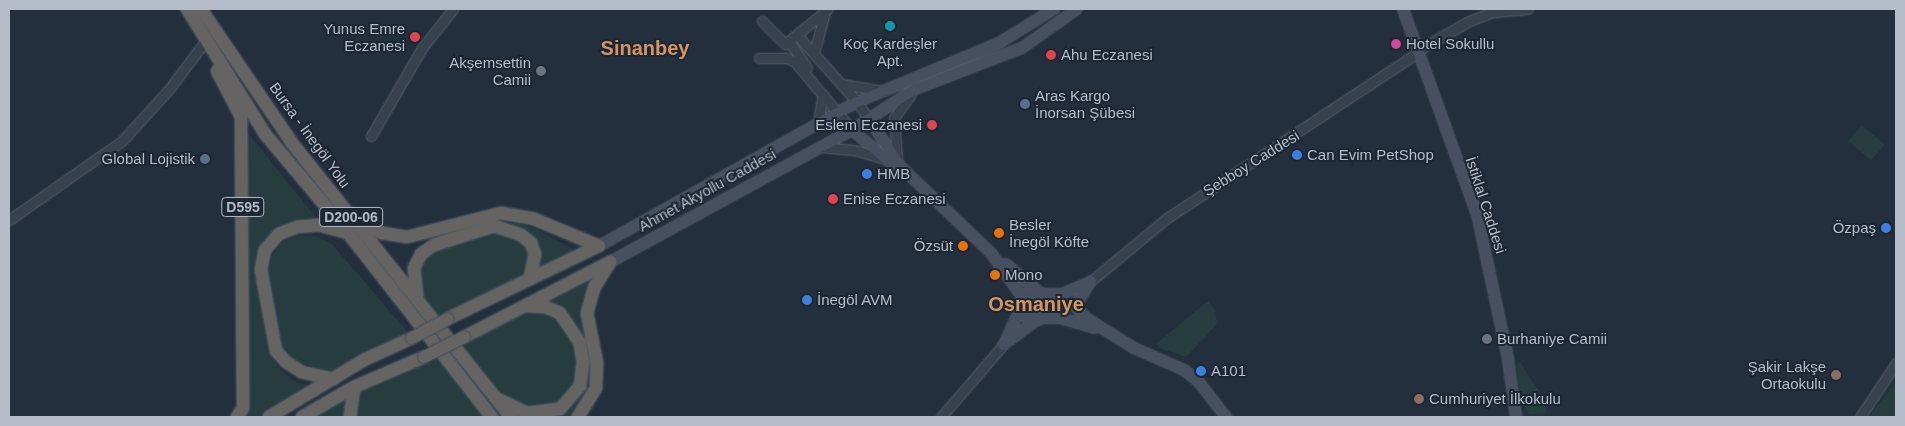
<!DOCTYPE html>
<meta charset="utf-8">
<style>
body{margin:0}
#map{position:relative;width:1905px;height:426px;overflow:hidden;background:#242f3e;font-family:Helvetica,sans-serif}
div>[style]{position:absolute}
.green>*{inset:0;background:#263c3f;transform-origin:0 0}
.round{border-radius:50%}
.roads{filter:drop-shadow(0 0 1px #565f6c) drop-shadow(0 0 1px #565f6c)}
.tertiary>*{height:9px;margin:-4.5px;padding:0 4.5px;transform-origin:4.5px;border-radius:4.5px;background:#38414e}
.secondary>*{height:10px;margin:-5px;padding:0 5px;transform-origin:5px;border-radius:5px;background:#465061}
.secondary>.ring{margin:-5px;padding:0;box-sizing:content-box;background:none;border:10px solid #465061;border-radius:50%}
.trunk>*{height:12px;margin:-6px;padding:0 6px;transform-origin:6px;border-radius:6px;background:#656462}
.bridges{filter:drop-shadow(0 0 1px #434c59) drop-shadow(0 0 1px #434c59)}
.trunk-bridge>*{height:12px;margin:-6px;padding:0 6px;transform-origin:6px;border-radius:6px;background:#656462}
.dots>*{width:14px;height:14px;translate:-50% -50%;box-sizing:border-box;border:2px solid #1d2633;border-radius:50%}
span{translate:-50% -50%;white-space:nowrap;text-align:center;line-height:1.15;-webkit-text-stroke:4px #1d2633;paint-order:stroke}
.shield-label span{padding:1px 4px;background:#1d2633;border:1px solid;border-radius:4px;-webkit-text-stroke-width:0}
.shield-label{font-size:14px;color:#b4bcc9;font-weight:700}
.poi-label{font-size:15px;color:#b4bcc9}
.right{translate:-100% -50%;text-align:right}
.left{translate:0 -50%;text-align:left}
.street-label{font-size:15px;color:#b4bcc9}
.district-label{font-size:20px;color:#d59563;font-weight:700}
.frame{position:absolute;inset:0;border:10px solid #b4bcc9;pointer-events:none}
</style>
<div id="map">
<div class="green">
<i style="left:1862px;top:125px;width:30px;height:21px;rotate:41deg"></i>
<i style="clip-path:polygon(245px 129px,321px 224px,277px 229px,261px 244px,255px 269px,268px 350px,280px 369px,294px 381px,311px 387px,258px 417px,246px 417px)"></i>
<i style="clip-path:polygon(516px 223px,530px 226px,576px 251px,539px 271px,539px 252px,501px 225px)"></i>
<i style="clip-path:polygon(494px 226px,531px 243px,530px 277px,437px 324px,419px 301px,421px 254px)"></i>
<i style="clip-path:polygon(298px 235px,319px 237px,333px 245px,411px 336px,333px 374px,290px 359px,280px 348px,268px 271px,272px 256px,282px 242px)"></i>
<i style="clip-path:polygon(610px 262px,587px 313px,596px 388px,578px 417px,511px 417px,451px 343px)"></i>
<i class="round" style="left:1025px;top:296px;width:20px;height:20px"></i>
<i style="clip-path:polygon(1208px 301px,1215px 310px,1217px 324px,1186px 357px,1159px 348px,1156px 344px)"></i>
<i style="clip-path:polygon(438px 350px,490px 417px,302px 417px)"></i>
<i style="clip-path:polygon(1520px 362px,1544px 400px,1547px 412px,1544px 414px,1529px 414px,1521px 402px,1516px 365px)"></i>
<i style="clip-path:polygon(1896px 382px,1896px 417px,1869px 417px,1871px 414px)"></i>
</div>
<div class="roads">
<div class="tertiary">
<i style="left:762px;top:21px;width:33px;rotate:45deg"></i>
<i style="left:785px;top:44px;width:55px;rotate:-39.1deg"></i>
<i style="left:798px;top:36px;width:89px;rotate:48.2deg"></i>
<i style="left:857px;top:102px;width:21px;rotate:55deg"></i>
<i style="left:789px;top:41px;width:32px;rotate:56deg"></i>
<i style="left:1417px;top:51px;width:60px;rotate:-30deg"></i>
<i style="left:1469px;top:21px;width:26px;rotate:-21deg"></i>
<i style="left:1493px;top:12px;width:35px;rotate:-5deg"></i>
<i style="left:814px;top:53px;width:39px;rotate:-75deg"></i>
<i style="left:759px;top:58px;width:28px"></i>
<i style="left:787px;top:58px;width:9px;rotate:27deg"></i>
<i style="left:795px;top:62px;width:89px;rotate:50deg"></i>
<i style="left:842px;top:84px;width:42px;rotate:9.7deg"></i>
<i style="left:818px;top:124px;width:30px;rotate:-81deg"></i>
<i style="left:371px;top:136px;width:102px;rotate:-59.9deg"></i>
<i style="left:422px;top:48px;width:50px;rotate:-51.5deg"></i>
<i style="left:820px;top:147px;width:34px;rotate:5deg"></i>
<i style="left:854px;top:150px;width:33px;rotate:16deg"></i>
<i style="left:897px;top:158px;width:40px;rotate:-94.3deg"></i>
<i style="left:894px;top:118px;width:28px;rotate:-55deg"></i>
<i style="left:9px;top:220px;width:138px;rotate:-35deg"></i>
<i style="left:122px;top:141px;width:72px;rotate:-47.8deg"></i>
<i style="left:170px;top:88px;width:55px;rotate:-53.1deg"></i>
<i style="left:1091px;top:281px;width:99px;rotate:-39.7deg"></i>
<i style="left:1167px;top:218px;width:300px;rotate:-33.4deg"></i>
<i style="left:941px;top:417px;width:95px;rotate:-49.3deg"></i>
<i style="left:1860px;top:417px;width:65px;rotate:-56.3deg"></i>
</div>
<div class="secondary">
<i style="left:1403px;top:9px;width:218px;rotate:70.2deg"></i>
<i style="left:1477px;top:214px;width:148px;rotate:77.9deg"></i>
<i style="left:1508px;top:359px;width:59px;rotate:82.1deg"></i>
<i style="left:869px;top:119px;width:56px;rotate:56.6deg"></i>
<i style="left:900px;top:166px;width:126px;rotate:43.7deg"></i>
<i style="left:991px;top:253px;width:55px;rotate:54.6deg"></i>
<i style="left:852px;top:130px;width:60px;rotate:40.3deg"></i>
<i style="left:599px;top:246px;width:295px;rotate:-29.2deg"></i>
<i style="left:857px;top:102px;width:154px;rotate:-22.6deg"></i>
<i style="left:999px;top:43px;width:65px;rotate:-31.7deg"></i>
<i style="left:610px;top:262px;width:276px;rotate:-28.6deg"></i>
<i style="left:852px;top:130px;width:75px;rotate:-33.1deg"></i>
<i style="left:915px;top:89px;width:115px;rotate:-21deg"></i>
<i style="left:1022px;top:48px;width:67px;rotate:-35.3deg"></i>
<i style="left:1006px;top:264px;width:43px;rotate:40.3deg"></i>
<i style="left:1091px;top:281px;width:30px;rotate:123deg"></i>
<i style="left:1075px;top:306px;width:16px;rotate:47deg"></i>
<i style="left:1086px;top:318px;width:57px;rotate:32deg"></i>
<i style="left:1134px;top:348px;width:55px;rotate:23.7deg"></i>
<i style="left:1184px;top:370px;width:18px;rotate:38deg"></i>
<i style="left:1198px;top:381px;width:46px;rotate:52.1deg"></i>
<i class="ring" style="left:1021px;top:292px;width:18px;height:18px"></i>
<i style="left:1043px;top:294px;width:19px"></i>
<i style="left:1062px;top:294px;width:28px;rotate:-23deg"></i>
<i style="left:1043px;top:318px;width:17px"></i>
<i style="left:1060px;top:318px;width:36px;rotate:16deg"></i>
<i style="left:1005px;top:342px;width:38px;rotate:-65deg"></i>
<i style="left:1003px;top:345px;width:44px;rotate:-36.6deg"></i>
</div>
<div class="trunk">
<i style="left:187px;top:9px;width:147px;rotate:58deg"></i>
<i style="left:265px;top:134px;width:129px;rotate:50deg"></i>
<i style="left:348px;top:233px;width:234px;rotate:52deg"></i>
<i style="left:201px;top:9px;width:162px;rotate:55.8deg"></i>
<i style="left:292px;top:143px;width:351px;rotate:51.4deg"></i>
<i style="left:217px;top:71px;width:52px;rotate:62.4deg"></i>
<i style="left:241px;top:117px;width:291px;rotate:89.6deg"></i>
<i style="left:243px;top:408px;width:11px;rotate:124deg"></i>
<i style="left:356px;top:222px;width:28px;rotate:23deg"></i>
<i style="left:382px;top:233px;width:25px;rotate:9deg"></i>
<i style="left:407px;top:237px;width:97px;rotate:-14.3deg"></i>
<i style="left:501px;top:213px;width:34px;rotate:10deg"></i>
<i style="left:534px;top:219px;width:70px;rotate:22.6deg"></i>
<i style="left:417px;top:296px;width:28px;rotate:-96deg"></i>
<i style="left:414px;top:268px;width:16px;rotate:-63deg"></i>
<i style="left:421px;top:254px;width:16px;rotate:-35deg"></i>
<i style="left:434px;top:245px;width:63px;rotate:-17.6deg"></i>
<i style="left:494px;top:226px;width:28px;rotate:18deg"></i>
<i style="left:521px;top:235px;width:13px;rotate:39deg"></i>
<i style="left:531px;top:243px;width:12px;rotate:70deg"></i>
<i style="left:535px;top:254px;width:24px;rotate:102deg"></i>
<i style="left:447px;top:319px;width:169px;rotate:-25.7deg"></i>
<i style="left:464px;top:337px;width:164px;rotate:-27.2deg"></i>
<i style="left:334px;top:379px;width:33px;rotate:-168deg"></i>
<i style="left:302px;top:372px;width:19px;rotate:-148deg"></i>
<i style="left:286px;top:362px;width:15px;rotate:-132deg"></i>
<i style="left:276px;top:351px;width:82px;rotate:-100.5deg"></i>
<i style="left:261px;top:270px;width:20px;rotate:-79deg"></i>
<i style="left:265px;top:250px;width:21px;rotate:-49deg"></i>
<i style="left:279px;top:234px;width:19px;rotate:-21deg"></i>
<i style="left:297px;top:227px;width:21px;rotate:-5deg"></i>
<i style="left:318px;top:225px;width:31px;rotate:15deg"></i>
<i style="left:500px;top:400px;width:30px;rotate:26deg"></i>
<i style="left:527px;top:413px;width:33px;rotate:-7deg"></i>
<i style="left:560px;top:409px;width:30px;rotate:-49deg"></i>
<i style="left:580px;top:386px;width:23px;rotate:-83deg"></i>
<i style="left:583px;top:363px;width:20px;rotate:-99deg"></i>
<i style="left:580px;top:343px;width:36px;rotate:-124deg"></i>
<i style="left:560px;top:313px;width:16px;rotate:-158deg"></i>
<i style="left:545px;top:307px;width:18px;rotate:-177deg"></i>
<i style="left:269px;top:417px;width:113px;rotate:-30.9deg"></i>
<i style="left:366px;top:359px;width:51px;rotate:-24.5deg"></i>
<i style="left:302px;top:417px;width:60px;rotate:-30deg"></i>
<i style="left:354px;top:387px;width:76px;rotate:-23.2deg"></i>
<i style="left:350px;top:417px;width:30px;rotate:-82deg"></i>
<i style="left:578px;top:417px;width:34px;rotate:-58deg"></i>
<i style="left:596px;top:388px;width:25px;rotate:-88deg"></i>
<i style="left:597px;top:363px;width:51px;rotate:-101.3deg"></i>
<i style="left:587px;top:313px;width:26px;rotate:-74deg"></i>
<i style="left:594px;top:288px;width:31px;rotate:-58deg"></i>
</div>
</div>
<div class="bridges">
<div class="trunk-bridge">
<i style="left:412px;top:338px;width:40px;rotate:-28deg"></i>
<i style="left:424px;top:357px;width:45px;rotate:-26.6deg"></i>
</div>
</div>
<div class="dots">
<i style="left:890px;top:26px;background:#0f9aa8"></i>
<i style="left:415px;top:37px;background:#e0444e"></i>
<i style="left:1396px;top:44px;background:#d1479c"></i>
<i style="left:1051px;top:55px;background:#e0444e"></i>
<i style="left:541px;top:71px;background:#6b7280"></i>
<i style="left:1025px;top:104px;background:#5c6f8a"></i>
<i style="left:932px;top:125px;background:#e0444e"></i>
<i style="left:1297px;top:155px;background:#3f7fe0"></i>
<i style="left:205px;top:159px;background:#5c6f8a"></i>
<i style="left:867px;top:174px;background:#3f7fe0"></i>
<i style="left:833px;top:199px;background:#e0444e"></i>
<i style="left:1886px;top:228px;background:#3f7fe0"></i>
<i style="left:999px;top:233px;background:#e8710a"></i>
<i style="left:963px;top:246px;background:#e8710a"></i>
<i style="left:995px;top:275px;background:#e8710a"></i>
<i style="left:807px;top:300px;background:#3f7fe0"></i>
<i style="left:1487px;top:339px;background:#6b7280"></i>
<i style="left:1201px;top:371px;background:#3f7fe0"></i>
<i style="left:1836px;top:375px;background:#8d6e63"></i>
<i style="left:1419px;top:399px;background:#8d6e63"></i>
</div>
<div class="shield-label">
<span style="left:243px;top:207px">D595</span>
<span style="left:351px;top:217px">D200-06</span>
</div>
<div class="poi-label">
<span class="right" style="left:405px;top:37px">Yunus Emre<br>Eczanesi</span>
<span style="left:890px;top:52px">Koç Kardeşler<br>Apt.</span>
<span class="left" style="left:1406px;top:44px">Hotel Sokullu</span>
<span class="left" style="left:1061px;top:55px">Ahu Eczanesi</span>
<span class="right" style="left:531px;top:71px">Akşemsettin<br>Camii</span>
<span class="left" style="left:1035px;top:104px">Aras Kargo<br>İnorsan Şübesi</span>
<span class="right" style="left:922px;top:125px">Eslem Eczanesi</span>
<span class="left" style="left:1307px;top:155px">Can Evim PetShop</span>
<span class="right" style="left:195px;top:159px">Global Lojistik</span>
<span class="left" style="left:877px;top:174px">HMB</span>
<span class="left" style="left:843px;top:199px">Enise Eczanesi</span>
<span class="left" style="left:1009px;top:233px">Besler<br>İnegöl Köfte</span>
<span class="right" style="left:1876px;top:228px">Özpaş</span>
<span class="right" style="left:953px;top:246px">Özsüt</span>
<span class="left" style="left:1005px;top:275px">Mono</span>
<span class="left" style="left:817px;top:300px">İnegöl AVM</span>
<span class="left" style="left:1497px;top:339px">Burhaniye Camii</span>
<span class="right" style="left:1826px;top:375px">Şakir Lakşe<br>Ortaokulu</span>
<span class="left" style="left:1211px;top:371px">A101</span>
<span class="left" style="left:1429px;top:399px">Cumhuriyet İlkokulu</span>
</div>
<div class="street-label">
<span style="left:310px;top:135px;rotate:54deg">Bursa - İnegöl Yolu</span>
<span style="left:1251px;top:163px;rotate:-32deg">Şebboy Caddesi</span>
<span style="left:707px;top:190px;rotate:-29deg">Ahmet Akyollu Caddesi</span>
<span style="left:1486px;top:205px;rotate:72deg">İstiklal Caddesi</span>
</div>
<div class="district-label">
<span style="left:645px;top:48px">Sinanbey</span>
<span style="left:1036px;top:304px">Osmaniye</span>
</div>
<div class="frame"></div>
</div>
